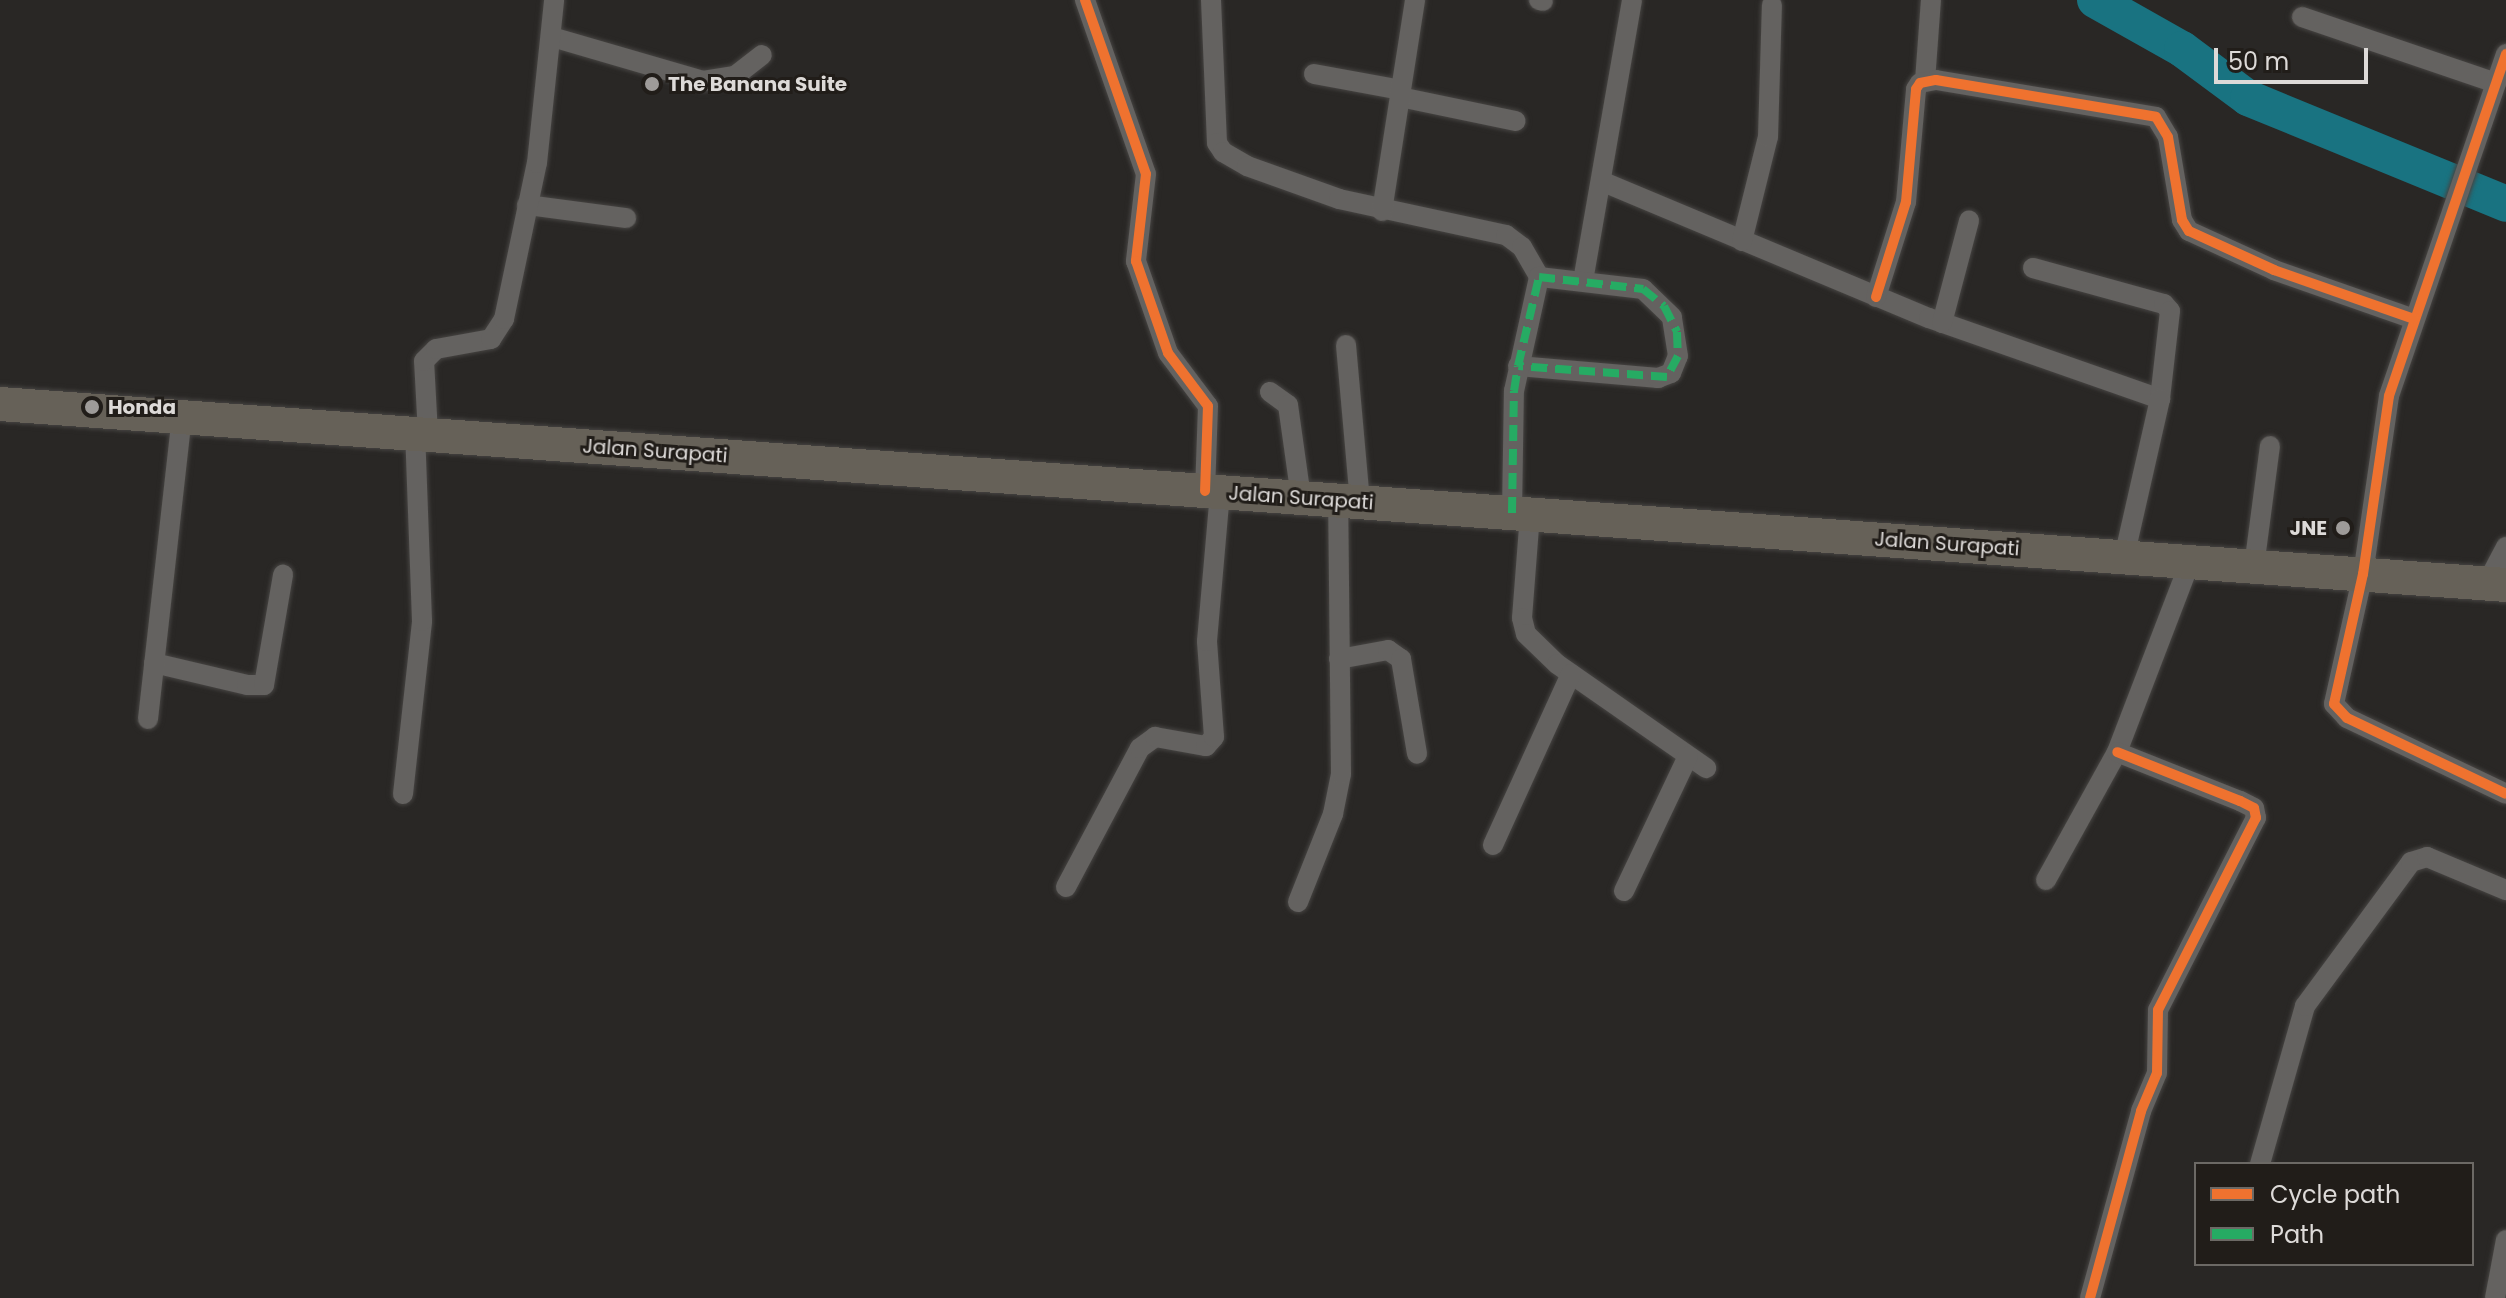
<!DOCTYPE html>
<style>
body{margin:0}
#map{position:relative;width:2506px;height:1298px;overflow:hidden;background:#292725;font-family:Poppins,sans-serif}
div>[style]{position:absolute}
.river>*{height:36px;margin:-18px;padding:0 18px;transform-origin:18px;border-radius:18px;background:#197381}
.roads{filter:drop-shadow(0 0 2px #464442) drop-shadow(0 0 2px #464442)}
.minor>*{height:20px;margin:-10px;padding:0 10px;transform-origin:10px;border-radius:10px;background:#646260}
.trunk>*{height:34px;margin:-17px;padding:0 17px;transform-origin:17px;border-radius:17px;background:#666158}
.quiet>*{height:8px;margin-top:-4px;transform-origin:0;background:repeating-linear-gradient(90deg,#26ab63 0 16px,transparent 0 24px)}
.cycleway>*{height:10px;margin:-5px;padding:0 5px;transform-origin:5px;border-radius:5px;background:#ef722f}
.dots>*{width:22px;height:22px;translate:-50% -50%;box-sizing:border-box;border:4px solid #211d19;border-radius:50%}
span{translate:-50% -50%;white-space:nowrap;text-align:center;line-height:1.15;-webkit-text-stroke:6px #211d19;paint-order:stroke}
.poi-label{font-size:20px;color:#dddad8;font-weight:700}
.left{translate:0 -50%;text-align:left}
.right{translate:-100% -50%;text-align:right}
.street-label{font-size:20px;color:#dddad8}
.legend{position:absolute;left:2194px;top:1162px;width:280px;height:104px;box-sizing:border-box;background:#211d19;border:2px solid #6c6965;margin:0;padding:10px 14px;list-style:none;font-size:24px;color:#dddad8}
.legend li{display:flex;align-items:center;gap:16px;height:40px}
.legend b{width:40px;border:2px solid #6c6965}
.scale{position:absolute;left:2214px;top:48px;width:154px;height:36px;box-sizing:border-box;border:4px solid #dddad8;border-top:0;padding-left:10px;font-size:24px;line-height:28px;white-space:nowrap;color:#dddad8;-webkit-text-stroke:6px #211d19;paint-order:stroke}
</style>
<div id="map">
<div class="river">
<i style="left:2095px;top:0;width:100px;rotate:29.4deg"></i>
<i style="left:2182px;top:49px;width:82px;rotate:36.6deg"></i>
<i style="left:2248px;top:98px;width:279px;rotate:22.3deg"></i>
</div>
<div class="roads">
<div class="minor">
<i style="left:1085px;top:0;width:184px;rotate:70.7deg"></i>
<i style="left:1146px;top:174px;width:88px;rotate:96.6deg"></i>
<i style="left:1136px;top:261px;width:97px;rotate:70.8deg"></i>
<i style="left:1168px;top:353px;width:66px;rotate:53deg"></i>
<i style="left:1208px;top:406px;width:85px;rotate:92deg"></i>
<i style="left:1211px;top:0;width:143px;rotate:87.6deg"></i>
<i style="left:1217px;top:143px;width:11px;rotate:56deg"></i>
<i style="left:1223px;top:152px;width:28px;rotate:30deg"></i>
<i style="left:1247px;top:166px;width:98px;rotate:19.7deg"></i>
<i style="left:1339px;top:199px;width:171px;rotate:12.2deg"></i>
<i style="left:1506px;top:235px;width:20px;rotate:37deg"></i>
<i style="left:1522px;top:247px;width:34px;rotate:60deg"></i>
<i style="left:1539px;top:0;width:4px;rotate:14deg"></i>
<i style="left:2302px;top:17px;width:205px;rotate:18.8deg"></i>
<i style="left:552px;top:37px;width:157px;rotate:16.2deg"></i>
<i style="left:703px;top:81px;width:32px;rotate:-9deg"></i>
<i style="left:735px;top:76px;width:34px;rotate:-38deg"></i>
<i style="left:2506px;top:54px;width:361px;rotate:108.9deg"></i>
<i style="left:2389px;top:396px;width:180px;rotate:98.3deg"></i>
<i style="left:2363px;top:574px;width:133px;rotate:102.6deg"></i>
<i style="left:2334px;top:704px;width:19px;rotate:47deg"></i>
<i style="left:2347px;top:718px;width:176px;rotate:25.5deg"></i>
<i style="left:1314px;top:74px;width:88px;rotate:10.4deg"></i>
<i style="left:1925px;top:81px;width:81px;rotate:-85.8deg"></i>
<i style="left:1400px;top:97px;width:118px;rotate:11.7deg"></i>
<i style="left:1601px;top:181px;width:355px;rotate:22.7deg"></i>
<i style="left:1929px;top:318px;width:245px;rotate:19.3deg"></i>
<i style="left:527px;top:205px;width:100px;rotate:7.5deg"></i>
<i style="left:1382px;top:211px;width:214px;rotate:-81.1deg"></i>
<i style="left:1742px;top:241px;width:107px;rotate:-76deg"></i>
<i style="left:1768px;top:137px;width:132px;rotate:-88.3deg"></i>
<i style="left:2033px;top:268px;width:136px;rotate:15.4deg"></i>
<i style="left:2164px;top:304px;width:9px;rotate:49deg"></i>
<i style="left:2170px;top:311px;width:89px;rotate:96.5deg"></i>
<i style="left:2160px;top:399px;width:162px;rotate:102.8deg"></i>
<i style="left:1583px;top:281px;width:285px;rotate:-80.1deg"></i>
<i style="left:1876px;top:297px;width:100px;rotate:-72.5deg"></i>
<i style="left:1906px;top:202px;width:113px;rotate:-84.9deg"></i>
<i style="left:1916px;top:89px;width:7px;rotate:-56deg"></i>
<i style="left:1920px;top:83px;width:16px;rotate:-11deg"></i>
<i style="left:1936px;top:80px;width:223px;rotate:9.5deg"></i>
<i style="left:2156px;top:117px;width:23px;rotate:59deg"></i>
<i style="left:2168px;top:137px;width:84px;rotate:80.4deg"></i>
<i style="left:2182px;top:220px;width:13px;rotate:58deg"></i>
<i style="left:2189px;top:231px;width:94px;rotate:24.6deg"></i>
<i style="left:2274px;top:270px;width:148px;rotate:19.3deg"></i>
<i style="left:1942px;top:323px;width:106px;rotate:-75.2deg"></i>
<i style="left:1346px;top:345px;width:158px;rotate:84.9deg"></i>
<i style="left:1518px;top:366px;width:141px;rotate:4.9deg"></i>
<i style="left:1658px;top:378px;width:14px;rotate:-21deg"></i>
<i style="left:1671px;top:373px;width:18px;rotate:-68deg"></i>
<i style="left:1678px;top:356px;width:39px;rotate:-99deg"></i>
<i style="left:1672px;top:317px;width:40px;rotate:-136deg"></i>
<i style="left:1643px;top:289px;width:105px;rotate:-173.4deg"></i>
<i style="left:1270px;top:392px;width:22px;rotate:36deg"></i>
<i style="left:1288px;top:405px;width:94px;rotate:82deg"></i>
<i style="left:428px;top:434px;width:73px;rotate:-93.1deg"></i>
<i style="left:424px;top:361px;width:17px;rotate:-45deg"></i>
<i style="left:436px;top:349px;width:56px;rotate:-10.3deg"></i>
<i style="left:491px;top:339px;width:24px;rotate:-57deg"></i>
<i style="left:504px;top:319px;width:159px;rotate:-78.1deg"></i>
<i style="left:537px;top:163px;width:164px;rotate:-84deg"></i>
<i style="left:1512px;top:513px;width:122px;rotate:-89.1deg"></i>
<i style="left:1514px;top:391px;width:117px;rotate:-77.6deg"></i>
<i style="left:1530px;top:514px;width:104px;rotate:94.4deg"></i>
<i style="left:1522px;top:618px;width:16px;rotate:76deg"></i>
<i style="left:1526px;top:634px;width:43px;rotate:44.1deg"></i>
<i style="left:1557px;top:664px;width:182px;rotate:34.9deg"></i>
<i style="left:2254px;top:567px;width:122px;rotate:-82.5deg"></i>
<i style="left:2487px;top:583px;width:41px;rotate:-62.2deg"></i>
<i style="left:1339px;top:659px;width:50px;rotate:-10.4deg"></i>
<i style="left:1388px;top:650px;width:16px;rotate:35deg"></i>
<i style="left:1401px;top:659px;width:96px;rotate:80.4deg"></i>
<i style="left:154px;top:663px;width:96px;rotate:13.3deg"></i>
<i style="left:247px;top:685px;width:17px"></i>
<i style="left:264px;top:685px;width:112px;rotate:-80.2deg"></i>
<i style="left:148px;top:719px;width:305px;rotate:-83.6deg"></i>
<i style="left:403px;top:794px;width:174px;rotate:-83.7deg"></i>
<i style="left:422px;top:621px;width:188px;rotate:-92.1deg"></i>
<i style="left:1493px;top:845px;width:188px;rotate:-65.5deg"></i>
<i style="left:2046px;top:880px;width:146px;rotate:-61deg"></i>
<i style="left:2117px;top:752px;width:204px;rotate:-69deg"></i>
<i style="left:1066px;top:887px;width:157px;rotate:-62deg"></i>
<i style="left:1140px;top:748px;width:19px;rotate:-36deg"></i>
<i style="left:1155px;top:737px;width:52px;rotate:10deg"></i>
<i style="left:1206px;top:746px;width:12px;rotate:-48deg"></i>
<i style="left:1214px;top:737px;width:96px;rotate:-94.2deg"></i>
<i style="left:1207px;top:641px;width:150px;rotate:-85deg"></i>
<i style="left:1624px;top:891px;width:149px;rotate:-64.6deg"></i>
<i style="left:1298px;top:902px;width:95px;rotate:-68.3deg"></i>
<i style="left:1333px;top:814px;width:41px;rotate:-78.7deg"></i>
<i style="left:1341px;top:774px;width:273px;rotate:-90.6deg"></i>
<i style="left:2260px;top:1164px;width:164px;rotate:-74.1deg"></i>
<i style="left:2305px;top:1006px;width:179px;rotate:-53.6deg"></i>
<i style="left:2411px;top:862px;width:17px;rotate:-17deg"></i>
<i style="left:2427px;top:857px;width:86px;rotate:22.7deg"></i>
<i style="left:2090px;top:1298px;width:194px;rotate:-74.7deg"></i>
<i style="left:2141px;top:1111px;width:41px;rotate:-67.2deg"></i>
<i style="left:2157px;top:1073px;width:63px;rotate:-89.1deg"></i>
<i style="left:2158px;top:1010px;width:216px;rotate:-63deg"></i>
<i style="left:2256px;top:818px;width:10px;rotate:-101deg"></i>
<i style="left:2254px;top:808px;width:16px;rotate:-153deg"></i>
<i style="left:2240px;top:801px;width:132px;rotate:-158.3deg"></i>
<i style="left:2495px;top:1298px;width:59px;rotate:-79.3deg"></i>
</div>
<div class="trunk">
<i style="left:0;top:404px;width:2513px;rotate:4.13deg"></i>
</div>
</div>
<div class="quiet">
<i style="left:1512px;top:513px;width:122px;rotate:-89.1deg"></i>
<i style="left:1514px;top:391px;width:25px;rotate:-81deg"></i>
<i style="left:1518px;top:366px;width:91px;rotate:-76.7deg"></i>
<i style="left:1539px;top:277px;width:105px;rotate:6.6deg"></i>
<i style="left:1643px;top:289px;width:27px;rotate:39deg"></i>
<i style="left:1664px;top:306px;width:29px;rotate:63deg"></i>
<i style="left:1677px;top:332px;width:24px;rotate:88deg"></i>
<i style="left:1678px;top:356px;width:24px;rotate:118deg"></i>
<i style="left:1667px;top:377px;width:149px;rotate:-175.8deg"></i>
</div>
<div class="cycleway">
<i style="left:1085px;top:0;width:184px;rotate:70.7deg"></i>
<i style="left:1146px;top:174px;width:88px;rotate:96.6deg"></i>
<i style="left:1136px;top:261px;width:97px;rotate:70.8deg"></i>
<i style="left:1168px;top:353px;width:66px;rotate:53deg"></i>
<i style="left:1208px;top:406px;width:85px;rotate:92deg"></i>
<i style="left:2506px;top:54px;width:361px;rotate:108.9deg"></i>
<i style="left:2389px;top:396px;width:180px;rotate:98.3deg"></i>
<i style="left:2363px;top:574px;width:133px;rotate:102.6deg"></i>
<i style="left:2334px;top:704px;width:19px;rotate:47deg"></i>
<i style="left:2347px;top:718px;width:176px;rotate:25.5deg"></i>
<i style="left:1876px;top:297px;width:100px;rotate:-72.5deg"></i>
<i style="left:1906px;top:202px;width:113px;rotate:-84.9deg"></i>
<i style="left:1916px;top:89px;width:7px;rotate:-56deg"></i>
<i style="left:1920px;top:83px;width:16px;rotate:-11deg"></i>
<i style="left:1936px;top:80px;width:223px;rotate:9.5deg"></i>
<i style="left:2156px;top:117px;width:23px;rotate:59deg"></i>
<i style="left:2168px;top:137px;width:84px;rotate:80.4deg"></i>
<i style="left:2182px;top:220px;width:13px;rotate:58deg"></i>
<i style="left:2189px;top:231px;width:94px;rotate:24.6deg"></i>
<i style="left:2274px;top:270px;width:148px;rotate:19.3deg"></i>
<i style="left:2090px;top:1298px;width:194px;rotate:-74.7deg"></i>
<i style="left:2141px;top:1111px;width:41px;rotate:-67.2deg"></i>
<i style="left:2157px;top:1073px;width:63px;rotate:-89.1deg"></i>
<i style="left:2158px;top:1010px;width:216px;rotate:-63deg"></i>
<i style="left:2256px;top:818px;width:10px;rotate:-101deg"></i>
<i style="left:2254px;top:808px;width:16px;rotate:-153deg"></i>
<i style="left:2240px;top:801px;width:132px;rotate:-158.3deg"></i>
</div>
<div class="dots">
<i style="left:652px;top:84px;background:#9e9b99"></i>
<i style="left:92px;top:407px;background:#9e9b99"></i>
<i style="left:2343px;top:528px;background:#9e9b99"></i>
</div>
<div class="poi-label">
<span class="left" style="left:668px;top:84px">The Banana Suite</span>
<span class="left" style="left:108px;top:407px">Honda</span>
<span class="right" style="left:2327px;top:528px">JNE</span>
</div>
<div class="street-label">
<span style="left:655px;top:451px;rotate:4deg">Jalan Surapati</span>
<span style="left:1301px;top:498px;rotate:4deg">Jalan Surapati</span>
<span style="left:1947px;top:544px;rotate:4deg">Jalan Surapati</span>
</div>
<ul class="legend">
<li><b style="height:10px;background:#ef722f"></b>Cycle path</li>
<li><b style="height:10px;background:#26ab63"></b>Path</li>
</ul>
<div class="scale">50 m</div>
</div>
